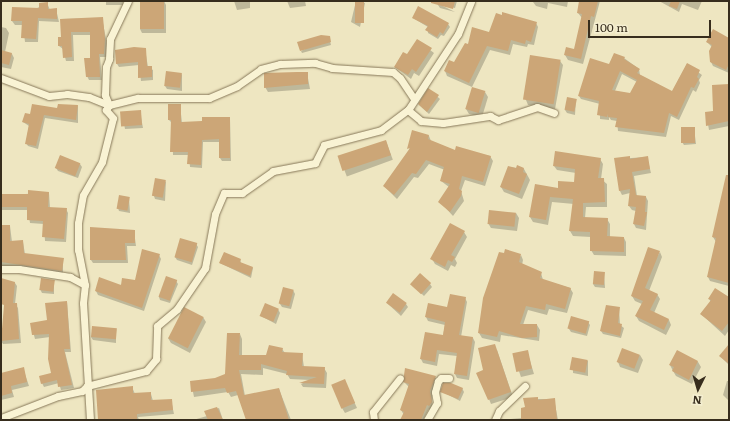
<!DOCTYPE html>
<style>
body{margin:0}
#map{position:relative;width:730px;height:421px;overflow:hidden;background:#eee6c1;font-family:Literata,serif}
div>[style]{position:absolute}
.shadow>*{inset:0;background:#0003;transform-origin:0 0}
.building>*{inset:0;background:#cca677;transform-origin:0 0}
.roads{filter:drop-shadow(0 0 1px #877859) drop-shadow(0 0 1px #877859)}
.minor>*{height:7px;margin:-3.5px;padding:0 3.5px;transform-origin:3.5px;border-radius:3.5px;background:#f9f3d4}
span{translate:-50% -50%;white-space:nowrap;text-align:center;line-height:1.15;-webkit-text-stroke:3px #f5efd1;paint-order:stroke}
.frame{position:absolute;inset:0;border:2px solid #372d1d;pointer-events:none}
.north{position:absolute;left:678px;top:369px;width:40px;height:40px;-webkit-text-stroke:3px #f5efd1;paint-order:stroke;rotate:185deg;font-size:11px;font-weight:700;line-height:16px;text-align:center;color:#372d1d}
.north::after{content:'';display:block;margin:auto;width:14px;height:18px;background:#372d1d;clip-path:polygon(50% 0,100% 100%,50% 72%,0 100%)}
.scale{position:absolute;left:588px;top:20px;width:123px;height:18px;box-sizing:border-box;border:2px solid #372d1d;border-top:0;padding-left:5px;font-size:12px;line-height:14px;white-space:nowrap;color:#372d1d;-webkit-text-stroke:3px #f5efd1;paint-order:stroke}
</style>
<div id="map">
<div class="shadow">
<i style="left:106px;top:1px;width:17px;height:4px"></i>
<i style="clip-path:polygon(141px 1px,164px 1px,166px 5px,166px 33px,142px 33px,140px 29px)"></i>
<i style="clip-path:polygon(234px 1px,250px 1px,250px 8px,237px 10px)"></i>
<i style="clip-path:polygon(287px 1px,305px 1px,306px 6px,290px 8px)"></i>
<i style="clip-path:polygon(356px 1px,365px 3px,360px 27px,351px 22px)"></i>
<i style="clip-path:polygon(439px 1px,457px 1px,455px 8px,439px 4px,455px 12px,440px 8px,438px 5px)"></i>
<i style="clip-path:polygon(568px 1px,567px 7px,548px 3px,547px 9px,536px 6px,533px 2px)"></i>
<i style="clip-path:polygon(580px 1px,600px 1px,583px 64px,568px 60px,565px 55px,575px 51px,582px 18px,578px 13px)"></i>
<i style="clip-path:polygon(659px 1px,702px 1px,698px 10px,682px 4px,679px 12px)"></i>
<i style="clip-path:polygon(47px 3px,50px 10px,56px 9px,59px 22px,39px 21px,38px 42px,25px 42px,23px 25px,15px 25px,12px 21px)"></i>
<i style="clip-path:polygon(102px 18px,107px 44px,106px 57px,100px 57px,102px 80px,89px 80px,87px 76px,91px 59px,91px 35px,73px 35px,74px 61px,66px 61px,63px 49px,59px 46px,62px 38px,61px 19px)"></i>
<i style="clip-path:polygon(413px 18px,448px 24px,450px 27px,444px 36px,441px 35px,438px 39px,428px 33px,428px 27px)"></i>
<i style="clip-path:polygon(536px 23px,538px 27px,534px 45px,528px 44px,527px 47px,513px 44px,510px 55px,490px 50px,472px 87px,447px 76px,445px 71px,449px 61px,455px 64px,468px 46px,490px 33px)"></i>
<i style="clip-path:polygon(1px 27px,6px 28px,9px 33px,5px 52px,12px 54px,14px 58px,11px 69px,1px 67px)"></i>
<i style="clip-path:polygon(329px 37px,331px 45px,302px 53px,301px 51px)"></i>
<i style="clip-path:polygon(729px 38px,729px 73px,713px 66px,711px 62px,712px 47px,707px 42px)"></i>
<i style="clip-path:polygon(417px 40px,434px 53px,419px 76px,414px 73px,411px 79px,395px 67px,408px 56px)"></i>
<i style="clip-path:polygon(145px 49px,148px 67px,153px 70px,153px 80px,141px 81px,139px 65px,119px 67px,117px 64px,116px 51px)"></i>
<i style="clip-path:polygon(531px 56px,560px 61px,563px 65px,555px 109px,528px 105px,526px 100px)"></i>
<i style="clip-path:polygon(evenodd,624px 58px,639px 69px,640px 75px,672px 92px,687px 64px,702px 75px,699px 80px,700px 83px,696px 92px,693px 90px,679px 120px,671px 116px,666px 137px,618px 131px,617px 121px,611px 120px,609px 117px,609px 120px,600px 119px,600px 104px,581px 99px,579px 96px,610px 66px,624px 58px,622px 74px,637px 82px,631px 94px,615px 91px,622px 74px)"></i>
<i style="clip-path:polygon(307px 73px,310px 89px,268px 92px,265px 87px)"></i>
<i style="clip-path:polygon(182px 74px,182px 91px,167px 89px,165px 86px)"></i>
<i style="clip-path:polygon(729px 86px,729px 126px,709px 130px,706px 113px,715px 111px)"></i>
<i style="clip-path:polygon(429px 89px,440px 99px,429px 114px,419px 105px)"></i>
<i style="clip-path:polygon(485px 92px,488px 97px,482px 117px,469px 114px,466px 109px)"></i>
<i style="clip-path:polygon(576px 100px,575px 115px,567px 113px,565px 110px)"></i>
<i style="clip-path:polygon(180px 105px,182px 123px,203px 122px,230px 118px,231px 161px,222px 161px,220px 158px,220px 142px,203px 142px,202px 168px,190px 167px,189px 155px,173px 155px,172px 123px,169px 120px)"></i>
<i style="clip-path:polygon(78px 106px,78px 123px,45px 118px,38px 149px,28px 146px,26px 143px,29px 126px,23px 122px,31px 115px)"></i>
<i style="clip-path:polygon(140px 112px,143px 128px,125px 129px,122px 113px)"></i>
<i style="clip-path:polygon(694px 128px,696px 144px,684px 145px,682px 142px)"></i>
<i style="clip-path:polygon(413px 132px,429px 136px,431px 141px,456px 151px,490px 156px,493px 161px,485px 186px,465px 180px,461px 191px,464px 201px,453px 216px,440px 202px,449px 187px,441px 181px,445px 170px,429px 164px,418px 178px,414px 177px,397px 199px,384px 186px,409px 151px)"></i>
<i style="left:386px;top:141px;width:20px;height:49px;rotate:70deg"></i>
<i style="clip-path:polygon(60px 156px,80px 164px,82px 167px,78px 178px,58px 171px,56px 168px)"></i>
<i style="clip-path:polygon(647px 157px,651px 173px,634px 176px,637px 196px,646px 197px,648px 201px,646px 230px,636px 228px,634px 224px,636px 211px,632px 210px,629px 206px,630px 193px,622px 195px,620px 191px,616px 159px)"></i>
<i style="clip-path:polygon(600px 159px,603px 164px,601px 179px,607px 184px,607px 207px,586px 207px,585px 218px,607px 219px,610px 224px,610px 237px,624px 238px,626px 242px,626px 256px,594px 255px,591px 250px,591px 237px,573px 236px,570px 231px,574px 204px,552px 202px,548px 225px,533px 222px,530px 217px,536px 185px,559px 189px,575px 183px,576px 173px,557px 170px,554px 166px)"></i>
<i style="clip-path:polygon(509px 167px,524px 169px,530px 180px,522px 199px,504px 192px,501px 187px)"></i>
<i style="clip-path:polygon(729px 172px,729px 286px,710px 281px,708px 277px,716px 242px,713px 237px,717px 219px)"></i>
<i style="clip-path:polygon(166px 181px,165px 201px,155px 199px,154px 196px)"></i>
<i style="clip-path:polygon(49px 193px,50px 208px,66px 209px,68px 213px,66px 242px,45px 241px,44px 224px,30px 223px,28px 210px,1px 210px,1px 195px)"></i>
<i style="clip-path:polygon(129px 198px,130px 213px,119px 211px,118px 208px)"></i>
<i style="clip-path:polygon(516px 213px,519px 218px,517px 231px,491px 228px,488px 223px)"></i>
<i style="clip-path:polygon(1px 226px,10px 226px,12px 242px,23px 242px,25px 254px,63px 259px,63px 273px,1px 266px)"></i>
<i style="clip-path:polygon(134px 231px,136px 246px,127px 246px,128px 263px,93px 263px,91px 260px)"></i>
<i style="clip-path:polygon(464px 232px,467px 237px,455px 259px,457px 263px,455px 267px,451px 265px,448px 271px,435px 264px,432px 259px)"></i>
<i style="clip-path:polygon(196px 244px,198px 247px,192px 265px,177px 260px,175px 257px)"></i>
<i style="clip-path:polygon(660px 252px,662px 257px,649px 291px,657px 294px,660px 299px,654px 313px,669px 320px,671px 325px,666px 335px,639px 321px,636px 316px,642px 304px,635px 301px,632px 296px)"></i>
<i style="clip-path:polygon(159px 255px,161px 259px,144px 311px,98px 295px,96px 291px,136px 281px)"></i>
<i style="clip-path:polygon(521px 255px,523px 260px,522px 265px,541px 273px,543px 280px,570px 288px,573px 293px,567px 313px,549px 309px,547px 315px,528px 310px,523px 325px,537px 325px,540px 330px,539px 341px,501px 335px,500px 342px,482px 338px,479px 333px)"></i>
<i style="clip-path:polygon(240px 259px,241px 263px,253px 268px,251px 278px,220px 263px)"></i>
<i style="clip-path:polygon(604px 273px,605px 288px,595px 287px,593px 284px)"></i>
<i style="clip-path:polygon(1px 279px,15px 283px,17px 286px,15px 304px,18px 308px,21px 343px,3px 344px,1px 341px,1px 328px,5px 328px,6px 297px,1px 295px)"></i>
<i style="clip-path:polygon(54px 281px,54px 294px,42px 293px,40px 289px)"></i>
<i style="clip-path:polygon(176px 281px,178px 284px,170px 303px,160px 300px,159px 297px)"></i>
<i style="clip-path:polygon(411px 284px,430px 284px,432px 287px,424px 296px)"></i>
<i style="clip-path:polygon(293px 290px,295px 294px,291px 309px,282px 307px,280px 304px)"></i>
<i style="clip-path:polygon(465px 298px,467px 302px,461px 337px,473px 338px,475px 342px,469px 380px,457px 378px,455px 374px,457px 356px,439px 354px,437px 366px,423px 363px,421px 359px,443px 336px,445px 325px,428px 321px,426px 317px,448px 308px)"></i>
<i style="clip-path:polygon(729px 298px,729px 330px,725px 336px,701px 314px,711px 302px,709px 299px)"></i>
<i style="clip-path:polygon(67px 302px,71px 352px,65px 352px,74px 388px,61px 390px,59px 383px,44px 387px,42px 383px,53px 374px,50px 337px,35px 339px,31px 324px,48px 321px)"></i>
<i style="clip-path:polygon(387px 303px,406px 304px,408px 307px,401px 316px)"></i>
<i style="clip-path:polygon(619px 308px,620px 325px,624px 328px,621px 338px,603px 334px,601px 331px)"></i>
<i style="clip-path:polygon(278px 309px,280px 313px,276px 324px,261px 316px)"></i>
<i style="clip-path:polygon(203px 317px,206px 322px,190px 353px,171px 343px,168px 338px)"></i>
<i style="clip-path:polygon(588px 322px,590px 325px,587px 336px,571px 332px,569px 329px)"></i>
<i style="clip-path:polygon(116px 329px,116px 343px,93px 340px,91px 337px)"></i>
<i style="clip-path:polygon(240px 334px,242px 339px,242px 356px,267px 356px,282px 349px,285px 353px,302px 354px,304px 367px,324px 368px,327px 373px,326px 388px,303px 387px,301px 384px,310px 380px,290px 379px,287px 374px,263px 368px,263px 375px,241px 374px,245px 396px,279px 389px,291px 420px,247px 420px,238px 395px,231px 397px,228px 392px,194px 397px,191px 382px,215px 379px,226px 375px)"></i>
<i style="clip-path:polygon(729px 347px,729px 365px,720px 356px)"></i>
<i style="clip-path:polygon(497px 350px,513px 397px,491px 404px,489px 399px)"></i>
<i style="clip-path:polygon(527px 351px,534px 374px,521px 377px,513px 354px)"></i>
<i style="clip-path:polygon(677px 352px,698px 362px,701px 367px,692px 384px,676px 376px,673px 371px,670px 365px)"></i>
<i style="clip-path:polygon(640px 355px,643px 360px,638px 373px,620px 367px,618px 362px)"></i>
<i style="clip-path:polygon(573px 359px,588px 361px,588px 376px,573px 373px)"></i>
<i style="clip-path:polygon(23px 368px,29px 386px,12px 390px,14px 397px,1px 400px,1px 374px)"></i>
<i style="clip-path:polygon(435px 377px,438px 382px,432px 396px,432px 410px,429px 409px,423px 420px,401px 420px,404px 415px,401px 410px,409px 387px,404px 382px)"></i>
<i style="clip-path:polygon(727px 381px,729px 381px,729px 401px,723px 395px)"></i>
<i style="clip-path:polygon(347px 386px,357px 408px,345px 413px,342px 408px)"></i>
<i style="clip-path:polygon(132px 387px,135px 394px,151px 394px,153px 401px,171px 400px,174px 414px,138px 417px,139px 420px,98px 420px)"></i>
<i style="clip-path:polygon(462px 388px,464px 392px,460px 401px,441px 391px)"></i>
<i style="clip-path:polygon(524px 399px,554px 399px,558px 420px,501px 420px,522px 418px,527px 408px)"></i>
<i style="clip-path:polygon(219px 408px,223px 420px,193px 420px,207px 416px,206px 412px)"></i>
</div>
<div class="building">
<i style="left:140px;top:1px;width:24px;height:28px"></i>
<i style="left:355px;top:1px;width:9px;height:22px"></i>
<i style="clip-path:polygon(431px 1px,455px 1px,453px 9px,431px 3px)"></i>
<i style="clip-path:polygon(579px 1px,598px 1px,594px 17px,591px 16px,581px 59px,564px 55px,566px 47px,574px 49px,582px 14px,577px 13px)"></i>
<i style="clip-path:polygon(671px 1px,680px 1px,677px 9px,669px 6px)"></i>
<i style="clip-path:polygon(48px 2px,48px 9px,57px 8px,57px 19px,38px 18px,36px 39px,21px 38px,22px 21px,11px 21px,12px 7px,39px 8px,39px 3px)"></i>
<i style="clip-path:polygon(418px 6px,449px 23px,443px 34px,440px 32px,437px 37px,425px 30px,428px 26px,412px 18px)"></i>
<i style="clip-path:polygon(502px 12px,537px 22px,531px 42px,526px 40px,525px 44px,511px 40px,508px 51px,487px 46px,469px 83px,444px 71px,449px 60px,454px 62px,465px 43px,468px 44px,472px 27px,489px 32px,496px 13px,502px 15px)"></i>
<i style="clip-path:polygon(103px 17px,105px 39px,104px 54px,99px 54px,100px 77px,86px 77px,84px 58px,90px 58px,90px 32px,71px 32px,72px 57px,63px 58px,62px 46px,58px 46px,58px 37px,61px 37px,60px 19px)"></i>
<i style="clip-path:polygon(713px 29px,729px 38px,729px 64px,726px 70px,710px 62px,709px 51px,712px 45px,706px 42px)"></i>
<i style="clip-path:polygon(321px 35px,330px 36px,331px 42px,300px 51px,297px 42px)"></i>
<i style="clip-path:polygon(417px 39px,432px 48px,416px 72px,412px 69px,408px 75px,394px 67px,403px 52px,407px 54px)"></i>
<i style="clip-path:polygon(134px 47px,146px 48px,147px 66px,152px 66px,152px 77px,138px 78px,138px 62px,116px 64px,115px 50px)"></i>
<i style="clip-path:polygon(1px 50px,12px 53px,9px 65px,1px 63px)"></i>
<i style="clip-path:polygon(evenodd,614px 53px,625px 57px,624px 59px,640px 69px,637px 73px,672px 91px,687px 63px,700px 70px,697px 77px,699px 79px,694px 88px,691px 87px,677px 117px,669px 113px,664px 133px,615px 127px,617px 118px,608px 117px,607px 114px,607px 117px,597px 115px,599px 101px,578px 96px,590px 58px,609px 64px,614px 53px,620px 71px,637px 80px,630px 93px,612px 90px,620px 71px)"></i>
<i style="left:530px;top:55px;width:31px;height:45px;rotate:9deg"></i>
<i style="left:166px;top:71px;width:16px;height:15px;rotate:7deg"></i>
<i style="clip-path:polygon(297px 72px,308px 72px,308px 84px,264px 88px,264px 73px)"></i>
<i style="clip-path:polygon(729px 84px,729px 121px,706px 126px,705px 112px,713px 111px,712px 85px)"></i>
<i style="left:472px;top:87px;width:14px;height:23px;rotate:17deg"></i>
<i style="clip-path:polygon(428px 88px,439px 95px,427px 112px,418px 104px)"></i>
<i style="left:567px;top:97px;width:10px;height:13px;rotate:11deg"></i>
<i style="clip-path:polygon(32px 104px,57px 108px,58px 104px,78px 105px,76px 120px,44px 115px,36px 146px,25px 144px,29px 124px,22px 122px,25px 113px,30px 114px)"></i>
<i style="clip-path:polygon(168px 104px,181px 104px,181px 122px,202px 121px,202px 117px,230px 117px,230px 158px,219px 158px,219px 139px,202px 140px,201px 165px,187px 164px,188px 152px,170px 152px,171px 120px,168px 120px)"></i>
<i style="left:141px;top:110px;width:15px;height:21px;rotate:86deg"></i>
<i style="left:681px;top:127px;width:14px;height:16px"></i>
<i style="clip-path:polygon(412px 130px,429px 135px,428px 139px,455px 150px,456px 146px,491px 156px,483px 182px,462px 176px,459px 189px,462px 191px,461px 196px,450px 212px,438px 202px,450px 184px,440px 181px,444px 167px,426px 160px,416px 174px,412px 173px,394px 195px,383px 186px,410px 148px,407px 149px)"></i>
<i style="left:386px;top:140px;width:16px;height:51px;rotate:72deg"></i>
<i style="clip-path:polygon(555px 151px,601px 158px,598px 178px,604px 178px,605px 202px,583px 203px,583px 217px,608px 218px,607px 236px,624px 237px,624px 252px,590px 251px,590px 232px,569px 231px,573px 199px,550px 197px,546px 220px,529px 217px,535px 184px,558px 188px,558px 181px,574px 182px,575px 169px,553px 166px)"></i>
<i style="left:60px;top:155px;width:22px;height:14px;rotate:22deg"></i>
<i style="clip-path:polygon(630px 156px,630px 159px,648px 156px,650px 169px,632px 172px,636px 195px,646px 196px,645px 212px,647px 212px,644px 226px,633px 224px,636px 207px,628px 206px,630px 189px,619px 191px,614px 158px)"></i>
<i style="clip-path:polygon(517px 165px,524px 168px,523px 172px,527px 174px,519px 194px,500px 187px,508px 166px,516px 168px)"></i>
<i style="clip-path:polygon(726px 175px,729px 175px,729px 283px,707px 277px,716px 238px,712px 237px)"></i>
<i style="left:155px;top:178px;width:11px;height:18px;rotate:10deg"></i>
<i style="clip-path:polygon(28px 190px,49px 192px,48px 207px,67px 208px,64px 239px,42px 237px,43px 221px,27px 220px,27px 207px,1px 207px,1px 194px,28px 194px)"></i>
<i style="left:119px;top:195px;width:11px;height:14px;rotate:10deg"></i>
<i style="left:489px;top:210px;width:27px;height:14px;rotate:6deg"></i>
<i style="clip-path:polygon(450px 223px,465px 231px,451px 255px,455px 257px,452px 262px,448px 260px,445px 267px,430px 259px)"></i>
<i style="clip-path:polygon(1px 225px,10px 225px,10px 241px,23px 240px,24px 253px,64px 258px,62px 271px,1px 262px)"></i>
<i style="clip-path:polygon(90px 227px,135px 230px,135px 243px,125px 243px,126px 260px,90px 260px)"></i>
<i style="left:180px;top:238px;width:18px;height:20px;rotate:16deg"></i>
<i style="clip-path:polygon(648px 247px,660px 251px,645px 288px,658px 294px,650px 310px,669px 319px,664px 330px,635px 316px,643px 301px,631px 296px)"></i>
<i style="clip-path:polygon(142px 249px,160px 254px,142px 308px,95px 291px,99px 277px,121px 285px,122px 278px,135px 280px)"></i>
<i style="clip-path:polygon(505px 249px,521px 254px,519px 262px,542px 272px,540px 278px,571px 288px,565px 309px,546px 304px,545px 310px,526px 306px,520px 324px,537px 324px,537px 337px,522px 338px,499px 331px,497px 337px,478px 333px,483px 298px,499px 252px,504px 253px)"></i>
<i style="clip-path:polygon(224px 252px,241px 259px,240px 262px,253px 267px,250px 276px,219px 263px)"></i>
<i style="left:594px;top:271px;width:11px;height:13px;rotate:5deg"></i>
<i style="left:420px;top:273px;width:15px;height:15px;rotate:42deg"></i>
<i style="left:166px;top:276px;width:12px;height:22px;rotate:20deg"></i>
<i style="clip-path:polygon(1px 278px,15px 282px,13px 303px,17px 303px,19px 339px,1px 341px,4px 305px,1px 304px)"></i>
<i style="left:41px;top:278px;width:14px;height:12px;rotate:8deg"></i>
<i style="left:283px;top:287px;width:11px;height:17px;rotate:15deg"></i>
<i style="clip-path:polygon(715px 288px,729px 297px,729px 322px,722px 331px,700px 314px,711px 300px,708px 299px)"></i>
<i style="left:393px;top:293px;width:17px;height:12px;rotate:36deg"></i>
<i style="clip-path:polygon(450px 294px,466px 297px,459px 335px,473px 337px,467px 376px,454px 374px,457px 353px,437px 350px,435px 362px,420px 359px,425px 332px,443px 335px,445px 322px,425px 317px,428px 303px,447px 307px)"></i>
<i style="clip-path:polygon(67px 301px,70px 349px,64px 349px,72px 385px,58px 387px,57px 380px,41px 384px,39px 376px,51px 373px,48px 359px,49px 334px,32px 335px,30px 323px,47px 320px,45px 303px)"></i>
<i style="left:265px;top:303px;width:15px;height:14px;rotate:23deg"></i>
<i style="clip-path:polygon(606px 305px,620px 307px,618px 323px,622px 324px,620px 336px,600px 331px)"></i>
<i style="left:184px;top:307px;width:22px;height:35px;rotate:27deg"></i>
<i style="left:571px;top:316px;width:19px;height:13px;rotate:16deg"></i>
<i style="left:92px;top:326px;width:25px;height:11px;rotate:5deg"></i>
<i style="clip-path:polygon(227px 333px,240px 333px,239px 355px,266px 355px,269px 345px,283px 348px,282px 352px,303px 353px,302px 366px,325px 367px,324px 384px,299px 383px,317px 377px,286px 375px,287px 371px,261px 364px,261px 370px,239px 370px,244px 395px,279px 388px,289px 420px,246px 420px,236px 391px,227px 393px,225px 388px,191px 392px,190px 381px,215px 378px,225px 374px)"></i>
<i style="clip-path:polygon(495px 344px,511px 392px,488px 400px,476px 373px,483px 370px,478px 348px)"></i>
<i style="clip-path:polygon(729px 344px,729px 364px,719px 356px)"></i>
<i style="left:622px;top:348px;width:19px;height:15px;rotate:21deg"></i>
<i style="left:528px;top:350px;width:19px;height:16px;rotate:78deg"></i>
<i style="clip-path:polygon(677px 350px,698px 361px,689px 380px,672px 371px,674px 367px,669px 365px)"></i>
<i style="left:572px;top:357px;width:16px;height:13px;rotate:11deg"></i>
<i style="clip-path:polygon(24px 367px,27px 382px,11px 386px,12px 393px,1px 396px,1px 373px)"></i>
<i style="clip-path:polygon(405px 368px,436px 376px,430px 391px,432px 402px,429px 406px,427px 405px,421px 420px,400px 420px,404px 412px,400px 410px,409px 384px,403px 382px)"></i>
<i style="left:345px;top:379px;width:26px;height:15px;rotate:67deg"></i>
<i style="clip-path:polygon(451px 383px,463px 388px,458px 399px,440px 392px,443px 383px)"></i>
<i style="clip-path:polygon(133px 386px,133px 393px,151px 392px,151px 400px,172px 399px,173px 410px,137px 414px,137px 420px,98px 420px,96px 390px)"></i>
<i style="clip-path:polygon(538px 397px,538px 400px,555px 398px,557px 420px,521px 420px,521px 408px,525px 407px,523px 398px)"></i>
<i style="clip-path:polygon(217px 407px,223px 420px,208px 420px,204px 411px)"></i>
</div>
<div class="roads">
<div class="minor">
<i style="left:1px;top:78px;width:51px;rotate:20.6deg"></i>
<i style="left:49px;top:96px;width:18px;rotate:-6deg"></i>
<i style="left:67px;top:94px;width:22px;rotate:8deg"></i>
<i style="left:89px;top:97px;width:22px;rotate:22deg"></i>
<i style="left:109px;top:105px;width:30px;rotate:-14deg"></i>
<i style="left:138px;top:98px;width:71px"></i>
<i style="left:209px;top:98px;width:30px;rotate:-23deg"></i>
<i style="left:237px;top:86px;width:29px;rotate:-35deg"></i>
<i style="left:261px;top:69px;width:20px;rotate:-15deg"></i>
<i style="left:280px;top:64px;width:35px;rotate:-2deg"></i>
<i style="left:315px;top:63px;width:18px;rotate:16deg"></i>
<i style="left:332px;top:68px;width:61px;rotate:3.8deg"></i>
<i style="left:393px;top:72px;width:9px;rotate:41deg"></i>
<i style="left:400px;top:78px;width:25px;rotate:56deg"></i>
<i style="left:408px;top:110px;width:17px;rotate:40deg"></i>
<i style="left:421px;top:121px;width:22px;rotate:5deg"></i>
<i style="left:443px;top:123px;width:48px;rotate:-8.5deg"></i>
<i style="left:490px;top:116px;width:9px;rotate:27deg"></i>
<i style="left:498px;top:120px;width:41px;rotate:-18.4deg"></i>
<i style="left:537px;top:107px;width:18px;rotate:19deg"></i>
<i style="left:1px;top:269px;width:18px"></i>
<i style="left:19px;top:269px;width:52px;rotate:8.9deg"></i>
<i style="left:70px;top:277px;width:17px;rotate:28deg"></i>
<i style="left:1px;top:418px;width:61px;rotate:-21.1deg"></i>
<i style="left:58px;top:396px;width:25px;rotate:-12deg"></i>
<i style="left:82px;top:391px;width:7px;rotate:-45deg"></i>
<i style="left:87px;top:386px;width:61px;rotate:-14.3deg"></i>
<i style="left:146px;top:371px;width:16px;rotate:-50deg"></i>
<i style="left:156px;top:359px;width:33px;rotate:-88deg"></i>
<i style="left:157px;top:326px;width:26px;rotate:-40deg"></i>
<i style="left:177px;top:309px;width:50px;rotate:-55.7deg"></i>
<i style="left:205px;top:268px;width:55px;rotate:-79.5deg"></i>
<i style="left:215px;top:214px;width:23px;rotate:-67deg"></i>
<i style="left:224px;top:193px;width:18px"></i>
<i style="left:242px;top:193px;width:38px;rotate:-35deg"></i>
<i style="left:273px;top:171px;width:43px;rotate:-10.8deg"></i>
<i style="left:315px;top:163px;width:20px;rotate:-63deg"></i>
<i style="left:324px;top:145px;width:59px;rotate:-14.7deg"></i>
<i style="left:381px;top:130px;width:34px;rotate:-37deg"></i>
<i style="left:408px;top:110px;width:91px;rotate:-56.7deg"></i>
<i style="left:458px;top:34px;width:35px;rotate:-68deg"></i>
<i style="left:90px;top:420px;width:117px;rotate:-93.4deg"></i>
<i style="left:83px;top:303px;width:18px;rotate:-84deg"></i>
<i style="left:85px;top:285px;width:36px;rotate:-101deg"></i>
<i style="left:78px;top:250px;width:27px;rotate:-90deg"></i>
<i style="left:78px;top:223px;width:28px;rotate:-80deg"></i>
<i style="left:83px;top:195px;width:38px;rotate:-60deg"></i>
<i style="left:102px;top:162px;width:45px;rotate:-76deg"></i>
<i style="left:113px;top:118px;width:11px;rotate:-131deg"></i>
<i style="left:106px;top:110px;width:6px;rotate:-59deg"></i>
<i style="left:109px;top:105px;width:11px;rotate:-112deg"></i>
<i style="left:105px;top:95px;width:28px;rotate:-88deg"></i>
<i style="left:106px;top:67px;width:9px;rotate:-69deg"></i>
<i style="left:109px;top:59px;width:20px;rotate:-87deg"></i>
<i style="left:110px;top:39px;width:42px;rotate:-64.7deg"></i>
<i style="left:374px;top:420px;width:8px;rotate:-97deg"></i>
<i style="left:373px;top:412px;width:43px;rotate:-51.5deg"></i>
<i style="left:427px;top:420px;width:20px;rotate:-60deg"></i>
<i style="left:437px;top:403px;width:11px;rotate:-100deg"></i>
<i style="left:435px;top:392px;width:11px;rotate:-75deg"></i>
<i style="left:438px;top:381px;width:4px;rotate:-45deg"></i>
<i style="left:441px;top:378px;width:8px"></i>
<i style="left:495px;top:420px;width:10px;rotate:-66deg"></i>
<i style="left:499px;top:411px;width:36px;rotate:-44deg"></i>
</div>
</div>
<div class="frame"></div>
<div class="north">N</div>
<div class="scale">100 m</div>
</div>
